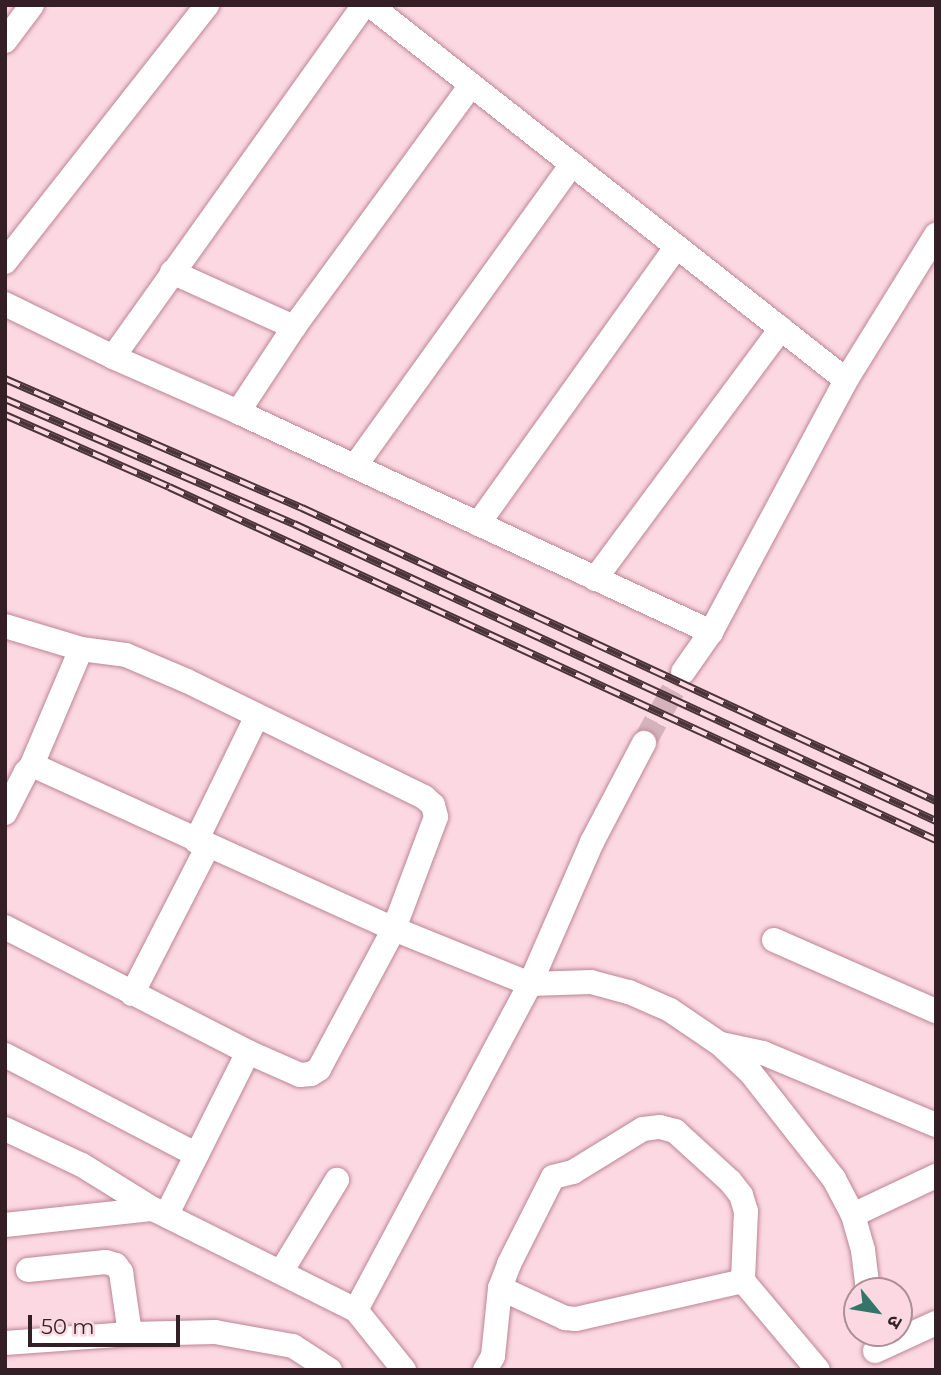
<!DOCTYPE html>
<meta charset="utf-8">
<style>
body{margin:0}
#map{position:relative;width:941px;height:1375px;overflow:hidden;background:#fcd8e2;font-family:Montserrat,"Noto Sans Devanagari",sans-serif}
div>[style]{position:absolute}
.minor-tunnel>*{height:24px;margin-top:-12px;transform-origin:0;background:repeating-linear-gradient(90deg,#d4b3bc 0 24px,transparent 0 36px)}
.roads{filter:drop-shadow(0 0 2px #bc8596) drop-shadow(0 0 2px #bc8596)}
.minor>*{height:24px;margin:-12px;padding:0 12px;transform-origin:12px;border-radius:12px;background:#fff}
.rail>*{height:8px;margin-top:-4px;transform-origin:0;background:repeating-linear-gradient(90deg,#fcd8e2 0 16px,#4b333b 0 32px);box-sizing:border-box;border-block:2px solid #4b333b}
span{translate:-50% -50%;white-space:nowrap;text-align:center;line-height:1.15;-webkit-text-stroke:7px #fcd8e2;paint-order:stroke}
.frame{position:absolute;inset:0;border:7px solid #351f26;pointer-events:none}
.north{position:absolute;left:843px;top:1277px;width:70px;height:70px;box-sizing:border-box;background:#fcd8e2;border:2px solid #ac8e97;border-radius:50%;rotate:120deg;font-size:19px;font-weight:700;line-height:28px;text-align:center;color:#351f26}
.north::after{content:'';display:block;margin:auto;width:24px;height:32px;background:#337669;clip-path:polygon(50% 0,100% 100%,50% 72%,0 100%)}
.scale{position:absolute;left:28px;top:1315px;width:152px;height:32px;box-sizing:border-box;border:4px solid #351f26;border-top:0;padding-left:9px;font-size:21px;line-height:24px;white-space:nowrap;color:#351f26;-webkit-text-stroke:5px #fcd8e2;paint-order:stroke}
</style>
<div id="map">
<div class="minor-tunnel">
<i style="left:644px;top:743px;width:81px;rotate:-61.2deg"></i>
</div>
<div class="roads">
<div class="minor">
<i style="left:370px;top:5px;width:606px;rotate:38.23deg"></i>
<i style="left:5px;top:41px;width:45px;rotate:-53.1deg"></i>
<i style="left:5px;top:262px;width:327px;rotate:-51.8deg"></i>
<i style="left:172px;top:272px;width:134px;rotate:24.3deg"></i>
<i style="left:5px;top:304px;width:120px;rotate:26.1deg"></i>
<i style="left:113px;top:357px;width:137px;rotate:23.7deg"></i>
<i style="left:238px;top:412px;width:522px;rotate:24.94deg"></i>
<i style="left:113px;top:357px;width:432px;rotate:-54.5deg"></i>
<i style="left:238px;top:412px;width:102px;rotate:-56.6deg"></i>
<i style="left:294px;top:327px;width:300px;rotate:-53.8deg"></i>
<i style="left:355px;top:466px;width:372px;rotate:-54.3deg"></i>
<i style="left:478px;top:524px;width:340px;rotate:-54.4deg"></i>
<i style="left:595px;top:579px;width:312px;rotate:-53.4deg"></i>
<i style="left:5px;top:626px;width:79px;rotate:16.8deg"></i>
<i style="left:81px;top:649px;width:45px;rotate:7.6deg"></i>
<i style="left:126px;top:655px;width:66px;rotate:23.1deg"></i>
<i style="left:187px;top:681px;width:264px;rotate:26.1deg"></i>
<i style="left:424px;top:797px;width:12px;rotate:42deg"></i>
<i style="left:433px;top:805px;width:12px;rotate:76deg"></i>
<i style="left:436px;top:817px;width:120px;rotate:110.6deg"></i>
<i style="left:394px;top:929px;width:159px;rotate:118.2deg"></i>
<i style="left:319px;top:1069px;width:9px;rotate:148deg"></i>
<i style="left:311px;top:1074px;width:11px;rotate:175deg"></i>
<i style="left:300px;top:1075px;width:57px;rotate:-156.1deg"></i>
<i style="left:248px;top:1052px;width:273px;rotate:-152.8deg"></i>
<i style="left:683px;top:672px;width:49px;rotate:-55deg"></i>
<i style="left:711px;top:632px;width:286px;rotate:-61.8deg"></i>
<i style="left:846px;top:380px;width:171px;rotate:-58.2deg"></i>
<i style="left:31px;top:767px;width:128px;rotate:-67deg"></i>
<i style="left:5px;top:813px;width:46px;rotate:-62.9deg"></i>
<i style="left:26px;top:772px;width:7px;rotate:-45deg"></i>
<i style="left:31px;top:767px;width:8px;rotate:7deg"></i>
<i style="left:39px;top:768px;width:390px;rotate:24.4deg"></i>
<i style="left:394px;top:929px;width:147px;rotate:22deg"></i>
<i style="left:530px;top:984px;width:61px;rotate:-1.9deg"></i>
<i style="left:591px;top:982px;width:39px;rotate:15deg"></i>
<i style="left:629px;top:992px;width:45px;rotate:23.7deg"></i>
<i style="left:670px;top:1010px;width:60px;rotate:34.2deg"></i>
<i style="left:720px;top:1044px;width:42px;rotate:43.1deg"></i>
<i style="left:751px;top:1073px;width:135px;rotate:51.9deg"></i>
<i style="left:834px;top:1179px;width:41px;rotate:62.2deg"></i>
<i style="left:853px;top:1215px;width:36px;rotate:74deg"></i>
<i style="left:863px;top:1250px;width:41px;rotate:83deg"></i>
<i style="left:196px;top:841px;width:139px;rotate:-64deg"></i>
<i style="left:774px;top:940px;width:177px;rotate:23.7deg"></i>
<i style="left:132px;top:994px;width:166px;rotate:-62.8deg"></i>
<i style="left:721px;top:1044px;width:43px;rotate:12.1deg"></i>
<i style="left:763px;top:1053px;width:187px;rotate:22.6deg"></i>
<i style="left:5px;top:1055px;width:216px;rotate:27.5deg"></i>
<i style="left:5px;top:1129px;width:85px;rotate:25.1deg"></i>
<i style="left:82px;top:1165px;width:84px;rotate:31.8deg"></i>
<i style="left:153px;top:1209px;width:227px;rotate:26.5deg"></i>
<i style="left:167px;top:1214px;width:181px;rotate:-63.4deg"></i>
<i style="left:853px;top:1215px;width:92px;rotate:-25.2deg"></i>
<i style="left:5px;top:1225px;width:149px;rotate:-6.2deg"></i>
<i style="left:28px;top:1270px;width:78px;rotate:-5.9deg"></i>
<i style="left:106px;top:1262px;width:10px;rotate:17deg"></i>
<i style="left:116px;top:1265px;width:9px;rotate:54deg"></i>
<i style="left:121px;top:1272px;width:63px;rotate:81.7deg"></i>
<i style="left:281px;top:1272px;width:108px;rotate:-58.7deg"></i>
<i style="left:500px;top:1288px;width:72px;rotate:24.8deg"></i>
<i style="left:565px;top:1318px;width:11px;rotate:5deg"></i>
<i style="left:576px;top:1319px;width:171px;rotate:-12.8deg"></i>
<i style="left:5px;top:1343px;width:125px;rotate:-4.1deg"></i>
<i style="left:130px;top:1334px;width:85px;rotate:-1.3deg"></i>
<i style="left:215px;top:1332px;width:79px;rotate:10.2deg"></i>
<i style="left:293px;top:1346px;width:44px;rotate:33deg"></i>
<i style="left:875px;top:1351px;width:67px;rotate:-24.7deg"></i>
<i style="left:404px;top:1370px;width:77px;rotate:-128.7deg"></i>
<i style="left:356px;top:1310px;width:370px;rotate:-61.9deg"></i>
<i style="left:530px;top:984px;width:155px;rotate:-66.4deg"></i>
<i style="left:592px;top:842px;width:112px;rotate:-62.3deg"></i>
<i style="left:485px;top:1370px;width:16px;rotate:-60deg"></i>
<i style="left:493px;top:1356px;width:68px;rotate:-84.1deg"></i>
<i style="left:500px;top:1288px;width:26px;rotate:-69deg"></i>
<i style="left:509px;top:1264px;width:97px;rotate:-63.2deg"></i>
<i style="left:553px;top:1177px;width:21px;rotate:-14deg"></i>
<i style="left:573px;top:1172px;width:82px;rotate:-31.6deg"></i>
<i style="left:643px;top:1129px;width:17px;rotate:-7deg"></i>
<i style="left:660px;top:1127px;width:16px;rotate:15deg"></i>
<i style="left:675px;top:1131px;width:74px;rotate:42.3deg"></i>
<i style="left:730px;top:1181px;width:18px;rotate:52deg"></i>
<i style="left:741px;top:1195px;width:17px;rotate:73deg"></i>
<i style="left:746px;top:1211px;width:70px;rotate:92.5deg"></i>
<i style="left:743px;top:1281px;width:116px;rotate:49.9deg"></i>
</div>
</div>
<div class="rail">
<i style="left:5px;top:379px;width:324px;rotate:23.5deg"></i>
<i style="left:302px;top:508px;width:698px;rotate:24.8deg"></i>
<i style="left:5px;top:399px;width:315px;rotate:23.4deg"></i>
<i style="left:294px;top:524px;width:707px;rotate:24.83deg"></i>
<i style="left:5px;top:415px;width:179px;rotate:23.7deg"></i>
<i style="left:169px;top:487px;width:844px;rotate:24.71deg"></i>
</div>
<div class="frame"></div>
<div class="north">उ</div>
<div class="scale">50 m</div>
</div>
